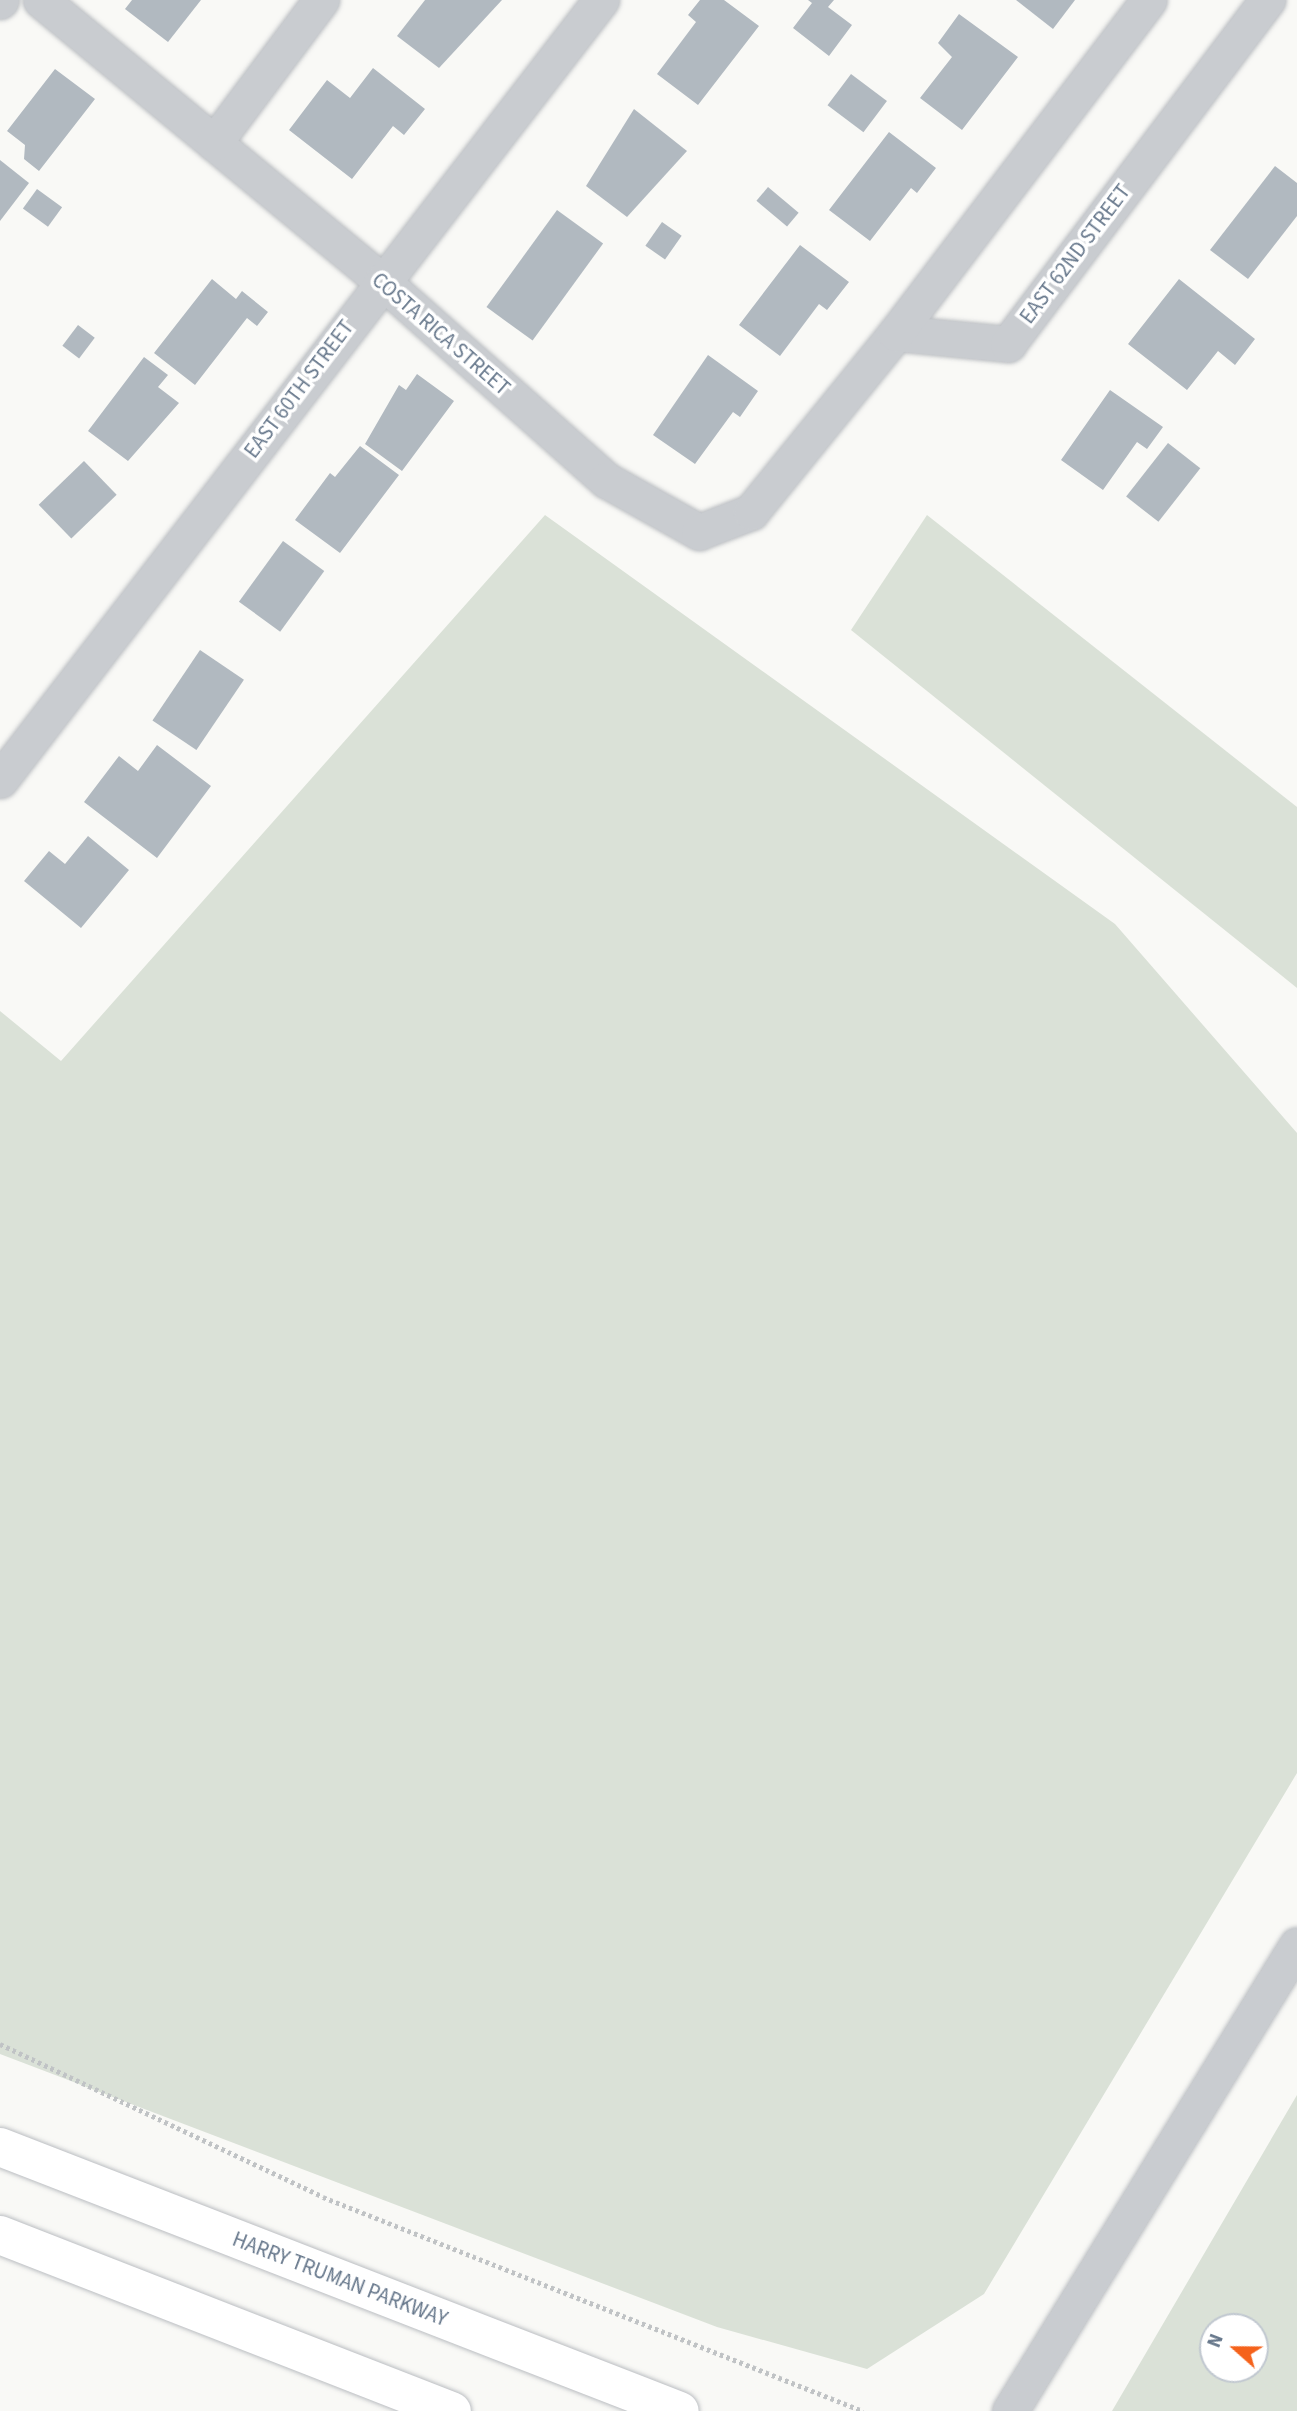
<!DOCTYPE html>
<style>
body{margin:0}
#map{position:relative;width:1297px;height:2411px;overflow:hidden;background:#f9f9f6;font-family:"Source Sans 3",sans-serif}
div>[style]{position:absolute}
.green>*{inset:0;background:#dae1d7}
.building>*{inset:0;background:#b1b9c0;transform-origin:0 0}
.path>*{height:4.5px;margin-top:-2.25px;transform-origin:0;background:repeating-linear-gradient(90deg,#c0c3c5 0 3.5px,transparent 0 7px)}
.roads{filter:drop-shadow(0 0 2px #bbbec2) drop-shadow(0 0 2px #bbbec2)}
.minor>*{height:35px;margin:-17.5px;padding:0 17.5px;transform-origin:17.5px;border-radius:17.5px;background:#c9ccd0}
.motorway>*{height:38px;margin:-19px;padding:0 19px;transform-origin:19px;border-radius:19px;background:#fff}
span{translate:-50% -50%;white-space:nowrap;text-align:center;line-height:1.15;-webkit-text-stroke:7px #fff;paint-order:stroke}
.street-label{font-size:21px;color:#65768a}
.north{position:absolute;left:1199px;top:2313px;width:70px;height:70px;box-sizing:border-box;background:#fff;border:2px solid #c1c8d0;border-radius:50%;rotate:291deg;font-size:19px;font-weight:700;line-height:28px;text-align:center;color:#65768a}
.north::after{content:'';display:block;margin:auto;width:24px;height:32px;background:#f5621b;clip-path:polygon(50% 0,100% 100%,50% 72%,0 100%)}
</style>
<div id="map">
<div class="green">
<i style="clip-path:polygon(545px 515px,1115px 924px,1297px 1133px,1297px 1773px,984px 2294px,867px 2369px,717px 2327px,0 2054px,0 1011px,61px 1061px)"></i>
<i style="clip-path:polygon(927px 515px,1297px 807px,1297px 988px,851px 630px)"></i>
<i style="clip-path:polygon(evenodd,1297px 2095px,1297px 2411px,1112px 2411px,1297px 2095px,1213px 2327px,1255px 2327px,1255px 2369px,1213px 2369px,1213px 2327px)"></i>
</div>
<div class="building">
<i style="clip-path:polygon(132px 0,201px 0,168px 42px,125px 9px)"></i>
<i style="clip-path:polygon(425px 0,502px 0,439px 68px,397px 36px)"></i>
<i style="clip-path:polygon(700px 0,724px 0,759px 26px,698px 105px,657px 74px,696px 22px,688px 15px)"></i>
<i style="clip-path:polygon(808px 0,834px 0,828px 7px,852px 25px,829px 56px,793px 28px,812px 3px)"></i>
<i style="clip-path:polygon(1016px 0,1075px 0,1053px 29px)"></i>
<i style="clip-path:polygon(959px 14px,1018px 57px,962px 130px,920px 98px,952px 57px,938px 43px)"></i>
<i style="clip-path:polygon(373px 68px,425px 109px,404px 135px,393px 126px,352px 179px,289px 130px,327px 80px,350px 98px)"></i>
<i style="clip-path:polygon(55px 69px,95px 99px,39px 171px,24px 159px,25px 145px,7px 131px)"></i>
<i style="left:851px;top:74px;width:45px;height:39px;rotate:37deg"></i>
<i style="clip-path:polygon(634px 109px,687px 151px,627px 217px,586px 186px)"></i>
<i style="clip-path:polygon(889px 132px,936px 168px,917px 193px,911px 188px,870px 241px,829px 210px)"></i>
<i style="clip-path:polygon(0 160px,29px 183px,0 221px)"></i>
<i style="clip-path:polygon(1275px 166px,1297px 183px,1297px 216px,1248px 279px,1210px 250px)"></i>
<i style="left:768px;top:187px;width:40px;height:18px;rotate:40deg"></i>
<i style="left:37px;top:189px;width:31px;height:24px;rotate:36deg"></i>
<i style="left:557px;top:210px;width:57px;height:120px;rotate:36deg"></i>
<i style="left:662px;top:222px;width:24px;height:29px;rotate:35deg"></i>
<i style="clip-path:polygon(800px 245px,849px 282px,827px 310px,819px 304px,780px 356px,739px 325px)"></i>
<i style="clip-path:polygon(212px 279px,236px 299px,242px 291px,268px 312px,257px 326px,247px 318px,195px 385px,154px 353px)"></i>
<i style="clip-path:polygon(1179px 279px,1255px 339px,1235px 365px,1218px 351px,1187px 390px,1128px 344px)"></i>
<i style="left:78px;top:325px;width:21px;height:26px;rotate:37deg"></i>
<i style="clip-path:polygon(708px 355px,758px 391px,740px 417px,733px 412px,695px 464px,653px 435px)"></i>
<i style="clip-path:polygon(144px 357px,168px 375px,158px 387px,179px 403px,128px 461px,88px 431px)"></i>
<i style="clip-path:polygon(417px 374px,454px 401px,402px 471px,365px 444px,399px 385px,406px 390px)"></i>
<i style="clip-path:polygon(1110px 390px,1163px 427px,1147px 449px,1137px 442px,1103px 490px,1061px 460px)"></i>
<i style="left:1168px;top:443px;width:41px;height:68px;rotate:38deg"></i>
<i style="clip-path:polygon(360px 446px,399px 475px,340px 553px,295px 520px,330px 473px,335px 477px)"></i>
<i style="left:84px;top:461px;width:47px;height:63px;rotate:46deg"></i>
<i style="left:283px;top:541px;width:51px;height:75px;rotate:36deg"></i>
<i style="left:200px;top:650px;width:53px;height:85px;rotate:34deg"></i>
<i style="clip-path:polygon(157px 745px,211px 786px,157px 858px,84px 802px,119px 756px,138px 771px)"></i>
<i style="clip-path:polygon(88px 836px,129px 870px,81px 928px,24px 881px,49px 851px,65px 864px)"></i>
</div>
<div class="path">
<i style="left:0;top:2044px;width:357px;rotate:25.3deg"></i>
<i style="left:323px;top:2197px;width:581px;rotate:21.62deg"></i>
</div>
<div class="roads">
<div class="minor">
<i style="left:41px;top:0;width:442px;rotate:39.5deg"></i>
<i style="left:382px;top:281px;width:300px;rotate:41.6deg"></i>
<i style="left:606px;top:480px;width:107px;rotate:29.2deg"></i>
<i style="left:699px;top:532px;width:56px;rotate:-21deg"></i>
<i style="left:751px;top:512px;width:230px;rotate:-51deg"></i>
<i style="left:896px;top:333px;width:113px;rotate:5.6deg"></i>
<i style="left:1008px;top:344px;width:431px;rotate:-53deg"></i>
<i style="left:0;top:1px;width:1px;rotate:-45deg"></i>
<i style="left:214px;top:143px;width:179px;rotate:-53.2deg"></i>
<i style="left:896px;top:333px;width:418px;rotate:-52.8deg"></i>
<i style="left:0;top:780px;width:985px;rotate:-52.39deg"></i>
<i style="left:1010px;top:2411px;width:547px;rotate:-58.37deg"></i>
</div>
<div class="motorway">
<i style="left:0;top:2147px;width:729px;rotate:21.22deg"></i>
<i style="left:0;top:2235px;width:485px;rotate:21.3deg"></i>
</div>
</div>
<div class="street-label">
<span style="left:1075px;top:254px;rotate:-53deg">EAST 62ND STREET</span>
<span style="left:441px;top:334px;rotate:41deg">COSTA RICA STREET</span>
<span style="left:299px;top:389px;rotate:-53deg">EAST 60TH STREET</span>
<span style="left:340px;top:2279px;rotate:21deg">HARRY TRUMAN PARKWAY</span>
</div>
<div class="north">N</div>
</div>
